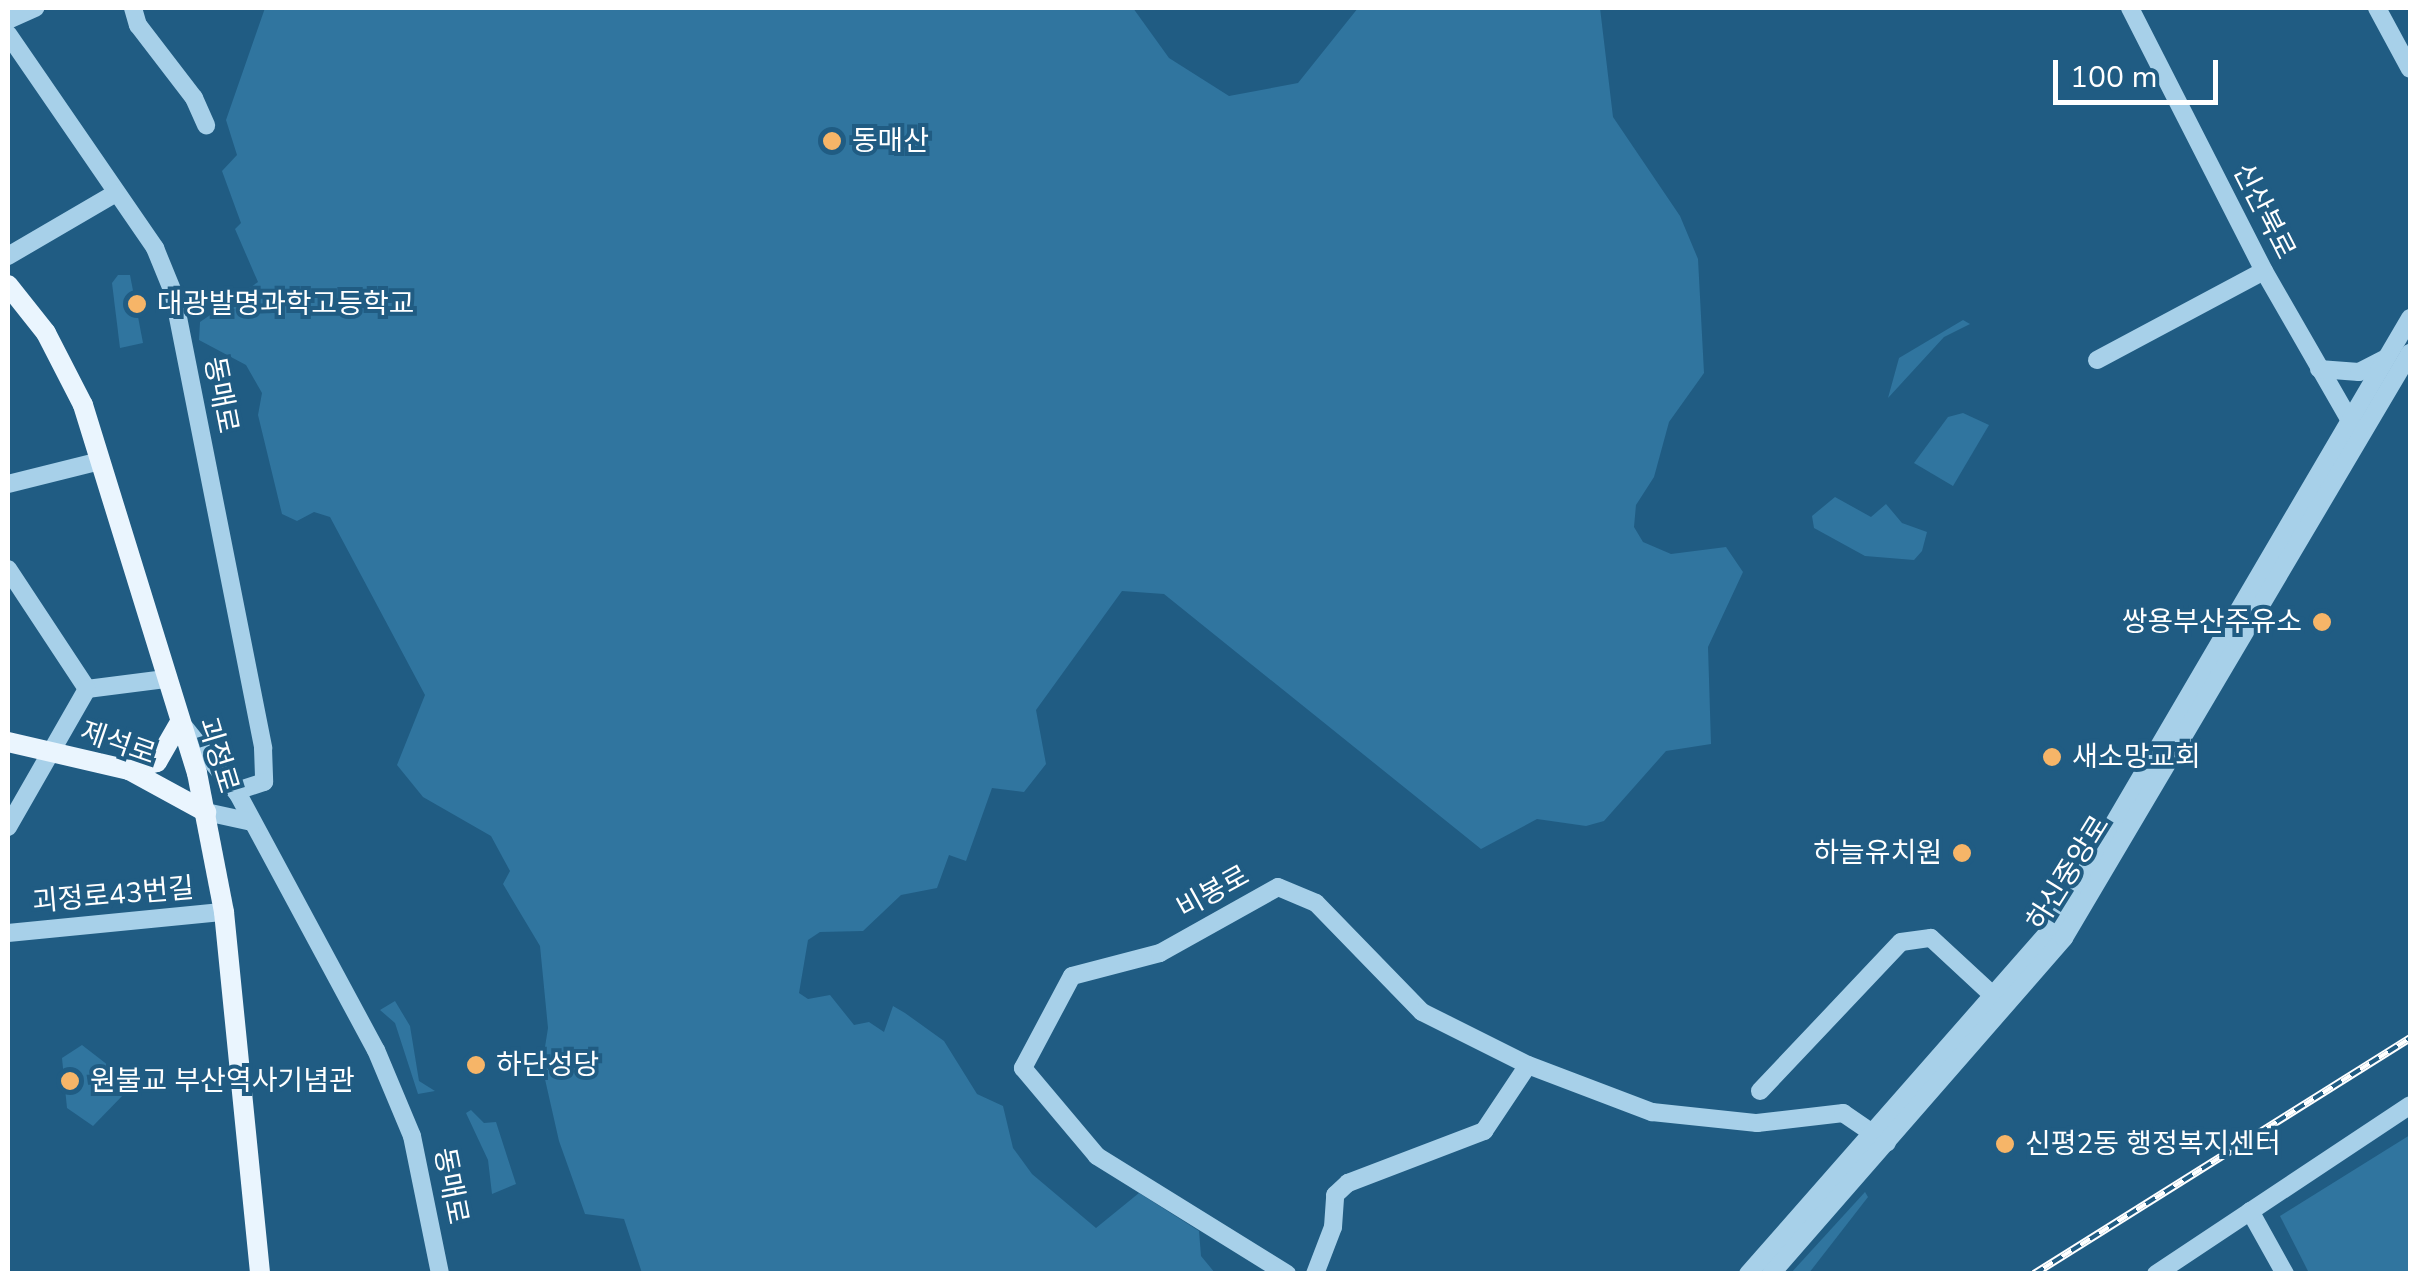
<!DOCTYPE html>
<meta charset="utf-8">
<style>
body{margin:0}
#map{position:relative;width:2418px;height:1281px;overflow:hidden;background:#205c83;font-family:"Nunito Sans","Noto Sans KR",sans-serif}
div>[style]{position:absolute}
.green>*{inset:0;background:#30759f}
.minor>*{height:18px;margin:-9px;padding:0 9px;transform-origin:9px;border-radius:9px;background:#a7d0e9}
.major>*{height:20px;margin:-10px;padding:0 10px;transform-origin:10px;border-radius:10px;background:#eaf5fe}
.rail>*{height:8px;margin-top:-4px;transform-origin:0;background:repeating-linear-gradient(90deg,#205c83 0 11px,#fff 0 22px);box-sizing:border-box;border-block:2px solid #fff}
.dots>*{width:28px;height:28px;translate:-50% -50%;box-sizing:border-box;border:5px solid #205c83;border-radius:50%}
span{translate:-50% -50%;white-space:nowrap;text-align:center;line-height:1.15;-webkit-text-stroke:8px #205c83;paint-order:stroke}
.poi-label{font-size:28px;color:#fff}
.left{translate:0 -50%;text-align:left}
.right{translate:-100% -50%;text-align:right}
.street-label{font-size:28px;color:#fff}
.frame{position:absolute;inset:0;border:10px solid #fff;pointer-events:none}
.scale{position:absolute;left:2053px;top:60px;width:165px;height:45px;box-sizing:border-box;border:5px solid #fff;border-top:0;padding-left:12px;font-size:30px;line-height:35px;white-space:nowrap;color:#fff;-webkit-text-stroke:8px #205c83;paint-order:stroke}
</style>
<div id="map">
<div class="green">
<i style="clip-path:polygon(265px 8px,1133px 8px,1169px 58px,1229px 96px,1298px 83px,1358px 8px,1600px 8px,1613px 117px,1680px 216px,1698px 259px,1704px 373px,1669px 422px,1654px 477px,1636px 505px,1634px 527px,1643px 542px,1671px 554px,1726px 547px,1743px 572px,1708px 647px,1711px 744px,1666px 751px,1604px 821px,1586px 826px,1537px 819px,1481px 849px,1164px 594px,1122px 591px,1036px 710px,1046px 764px,1024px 792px,992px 788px,966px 861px,949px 855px,937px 888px,901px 895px,863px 931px,820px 932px,808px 940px,799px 993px,808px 999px,830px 995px,854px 1025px,869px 1022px,884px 1032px,893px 1006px,905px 1013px,944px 1041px,977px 1094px,1003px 1106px,1013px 1148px,1032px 1174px,1096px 1228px,1139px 1193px,1199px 1231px,1201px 1256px,1215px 1273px,642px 1273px,624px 1219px,585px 1214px,559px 1141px,542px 1066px,548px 1028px,540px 946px,503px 884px,510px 871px,491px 836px,423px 797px,397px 765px,425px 695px,330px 517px,314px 512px,297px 521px,282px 514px,258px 415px,262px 393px,246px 365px,199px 340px,200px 322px,258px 282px,235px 229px,241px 223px,222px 171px,237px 155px,226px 120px)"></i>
<i style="clip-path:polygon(118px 275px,130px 275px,143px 343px,120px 348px,112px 283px)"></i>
<i style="clip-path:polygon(1963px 320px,1970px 324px,1944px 337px,1888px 398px,1899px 358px)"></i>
<i style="clip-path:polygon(1963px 413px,1989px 425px,1953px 486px,1914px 463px,1948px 417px)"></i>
<i style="clip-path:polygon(1835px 497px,1871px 517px,1886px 504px,1902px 523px,1927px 532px,1922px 551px,1914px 560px,1865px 556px,1814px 528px,1812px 516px)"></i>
<i style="clip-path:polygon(395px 1001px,410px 1026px,419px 1081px,435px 1091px,418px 1094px,395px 1023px,380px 1010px)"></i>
<i style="clip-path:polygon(82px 1045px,113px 1069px,126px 1092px,93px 1126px,67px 1108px,62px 1058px)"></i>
<i style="clip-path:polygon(471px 1110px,484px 1123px,496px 1122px,516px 1184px,492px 1194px,488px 1160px,466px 1113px)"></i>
<i style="clip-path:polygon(2410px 1135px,2410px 1273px,2309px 1273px,2280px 1216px)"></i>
<i style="clip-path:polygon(1865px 1192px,1868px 1197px,1809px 1273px,1791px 1273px)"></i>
</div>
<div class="minor">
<i style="left:133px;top:8px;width:18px;rotate:74deg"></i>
<i style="left:138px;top:25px;width:92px;rotate:52.5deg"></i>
<i style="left:194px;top:98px;width:30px;rotate:66deg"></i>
<i style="left:2130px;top:8px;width:295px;rotate:63deg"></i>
<i style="left:2264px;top:271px;width:179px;rotate:60.1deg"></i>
<i style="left:2377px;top:8px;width:69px;rotate:61.6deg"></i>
<i style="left:8px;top:20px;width:30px;rotate:-24deg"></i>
<i style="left:8px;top:34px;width:260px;rotate:55.5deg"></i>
<i style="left:155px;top:248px;width:48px;rotate:67.8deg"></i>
<i style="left:173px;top:292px;width:465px;rotate:78.8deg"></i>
<i style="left:263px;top:748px;width:34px;rotate:88deg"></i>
<i style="left:264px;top:782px;width:29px;rotate:162deg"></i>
<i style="left:8px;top:256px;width:125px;rotate:-30.3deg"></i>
<i style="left:2097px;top:360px;width:189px;rotate:-28.1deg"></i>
<i style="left:2319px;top:369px;width:40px;rotate:4.3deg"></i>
<i style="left:2359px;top:372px;width:30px;rotate:-27deg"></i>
<i style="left:8px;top:484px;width:95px;rotate:-14deg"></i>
<i style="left:8px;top:569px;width:144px;rotate:56.6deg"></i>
<i style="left:87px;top:689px;width:79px;rotate:-7.3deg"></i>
<i style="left:185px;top:728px;width:85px;rotate:51.2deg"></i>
<i style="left:238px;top:794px;width:291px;rotate:61.7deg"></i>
<i style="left:376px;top:1050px;width:93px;rotate:67.3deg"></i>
<i style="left:412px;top:1136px;width:141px;rotate:78.5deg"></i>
<i style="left:206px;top:812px;width:47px;rotate:12.3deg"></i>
<i style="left:8px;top:827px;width:159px;rotate:-60.2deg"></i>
<i style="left:8px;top:933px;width:217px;rotate:-5.6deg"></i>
<i style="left:1760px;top:1091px;width:205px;rotate:-46.6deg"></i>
<i style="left:1901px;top:942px;width:30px;rotate:-8deg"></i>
<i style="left:1931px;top:938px;width:94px;rotate:42.8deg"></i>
<i style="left:2250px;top:1211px;width:72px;rotate:60.9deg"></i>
<i style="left:1287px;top:1274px;width:224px;rotate:-148.2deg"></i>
<i style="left:1097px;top:1156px;width:115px;rotate:-130.1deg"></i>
<i style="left:1023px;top:1068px;width:104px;rotate:-62deg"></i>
<i style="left:1072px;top:976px;width:91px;rotate:-14.6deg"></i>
<i style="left:1160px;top:953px;width:135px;rotate:-29.2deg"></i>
<i style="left:1278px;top:887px;width:41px;rotate:22.8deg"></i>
<i style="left:1316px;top:903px;width:152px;rotate:45.8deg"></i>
<i style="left:1422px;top:1012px;width:119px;rotate:26.6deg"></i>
<i style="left:1528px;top:1065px;width:133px;rotate:20.8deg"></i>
<i style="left:1652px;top:1112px;width:106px;rotate:6deg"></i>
<i style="left:1757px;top:1123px;width:87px;rotate:-6.6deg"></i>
<i style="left:1843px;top:1113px;width:53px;rotate:34.3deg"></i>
<i style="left:1315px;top:1274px;width:50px;rotate:-69deg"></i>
<i style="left:1333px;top:1227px;width:32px;rotate:-86deg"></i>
<i style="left:1335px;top:1195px;width:18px;rotate:-43deg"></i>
<i style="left:1348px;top:1183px;width:146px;rotate:-20.9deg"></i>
<i style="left:1484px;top:1131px;width:79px;rotate:-56.3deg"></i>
<i style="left:1748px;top:1274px;width:462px;rotate:-48.7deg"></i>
<i style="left:2053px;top:927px;width:706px;rotate:-59.62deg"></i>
<i style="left:1771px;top:1274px;width:446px;rotate:-48.9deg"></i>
<i style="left:2064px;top:938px;width:680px;rotate:-59.4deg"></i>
<i style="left:2156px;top:1274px;width:305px;rotate:-33.6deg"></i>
</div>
<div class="major">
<i style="left:8px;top:285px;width:61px;rotate:51.6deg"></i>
<i style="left:46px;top:333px;width:81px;rotate:62.8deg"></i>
<i style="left:83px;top:405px;width:385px;rotate:72.8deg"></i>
<i style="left:197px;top:773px;width:142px;rotate:79deg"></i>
<i style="left:224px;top:912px;width:364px;rotate:84.3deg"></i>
<i style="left:8px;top:742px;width:124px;rotate:13deg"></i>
<i style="left:129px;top:770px;width:88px;rotate:28.6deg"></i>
<i style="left:129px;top:770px;width:29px;rotate:-16deg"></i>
<i style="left:157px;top:762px;width:46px;rotate:-60.1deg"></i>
</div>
<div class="rail">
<i style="left:2034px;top:1274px;width:444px;rotate:-32.1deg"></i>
</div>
<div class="dots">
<i style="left:832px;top:141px;background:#f6b568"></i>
<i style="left:137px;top:304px;background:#f6b568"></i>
<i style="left:2322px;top:622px;background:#f6b568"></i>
<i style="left:2052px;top:757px;background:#f6b568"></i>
<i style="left:1962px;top:853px;background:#f6b568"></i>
<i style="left:476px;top:1065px;background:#f6b568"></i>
<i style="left:70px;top:1081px;background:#f6b568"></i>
<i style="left:2005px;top:1144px;background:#f6b568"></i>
</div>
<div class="poi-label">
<span class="left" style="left:852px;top:141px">동매산</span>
<span class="left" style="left:157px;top:304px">대광발명과학고등학교</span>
<span class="right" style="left:2302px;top:622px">쌍용부산주유소</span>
<span class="left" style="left:2072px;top:757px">새소망교회</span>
<span class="right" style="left:1942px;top:853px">하늘유치원</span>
<span class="left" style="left:496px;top:1065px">하단성당</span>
<span class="left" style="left:90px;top:1081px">원불교 부산역사기념관</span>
<span class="left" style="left:2025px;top:1144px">신평2동 행정복지센터</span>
</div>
<div class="street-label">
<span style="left:2264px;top:211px;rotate:63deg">신산북로</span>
<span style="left:221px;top:395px;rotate:79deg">동매로</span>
<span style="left:118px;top:743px;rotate:19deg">제석로</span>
<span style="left:218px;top:755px;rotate:73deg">괴정로</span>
<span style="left:2068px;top:873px;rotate:-58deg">하신중앙로</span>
<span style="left:1213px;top:892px;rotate:-29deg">비봉로</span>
<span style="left:113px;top:895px;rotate:-5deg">괴정로43번길</span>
<span style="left:451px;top:1186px;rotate:79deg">동매로</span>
</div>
<div class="frame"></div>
<div class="scale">100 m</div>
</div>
